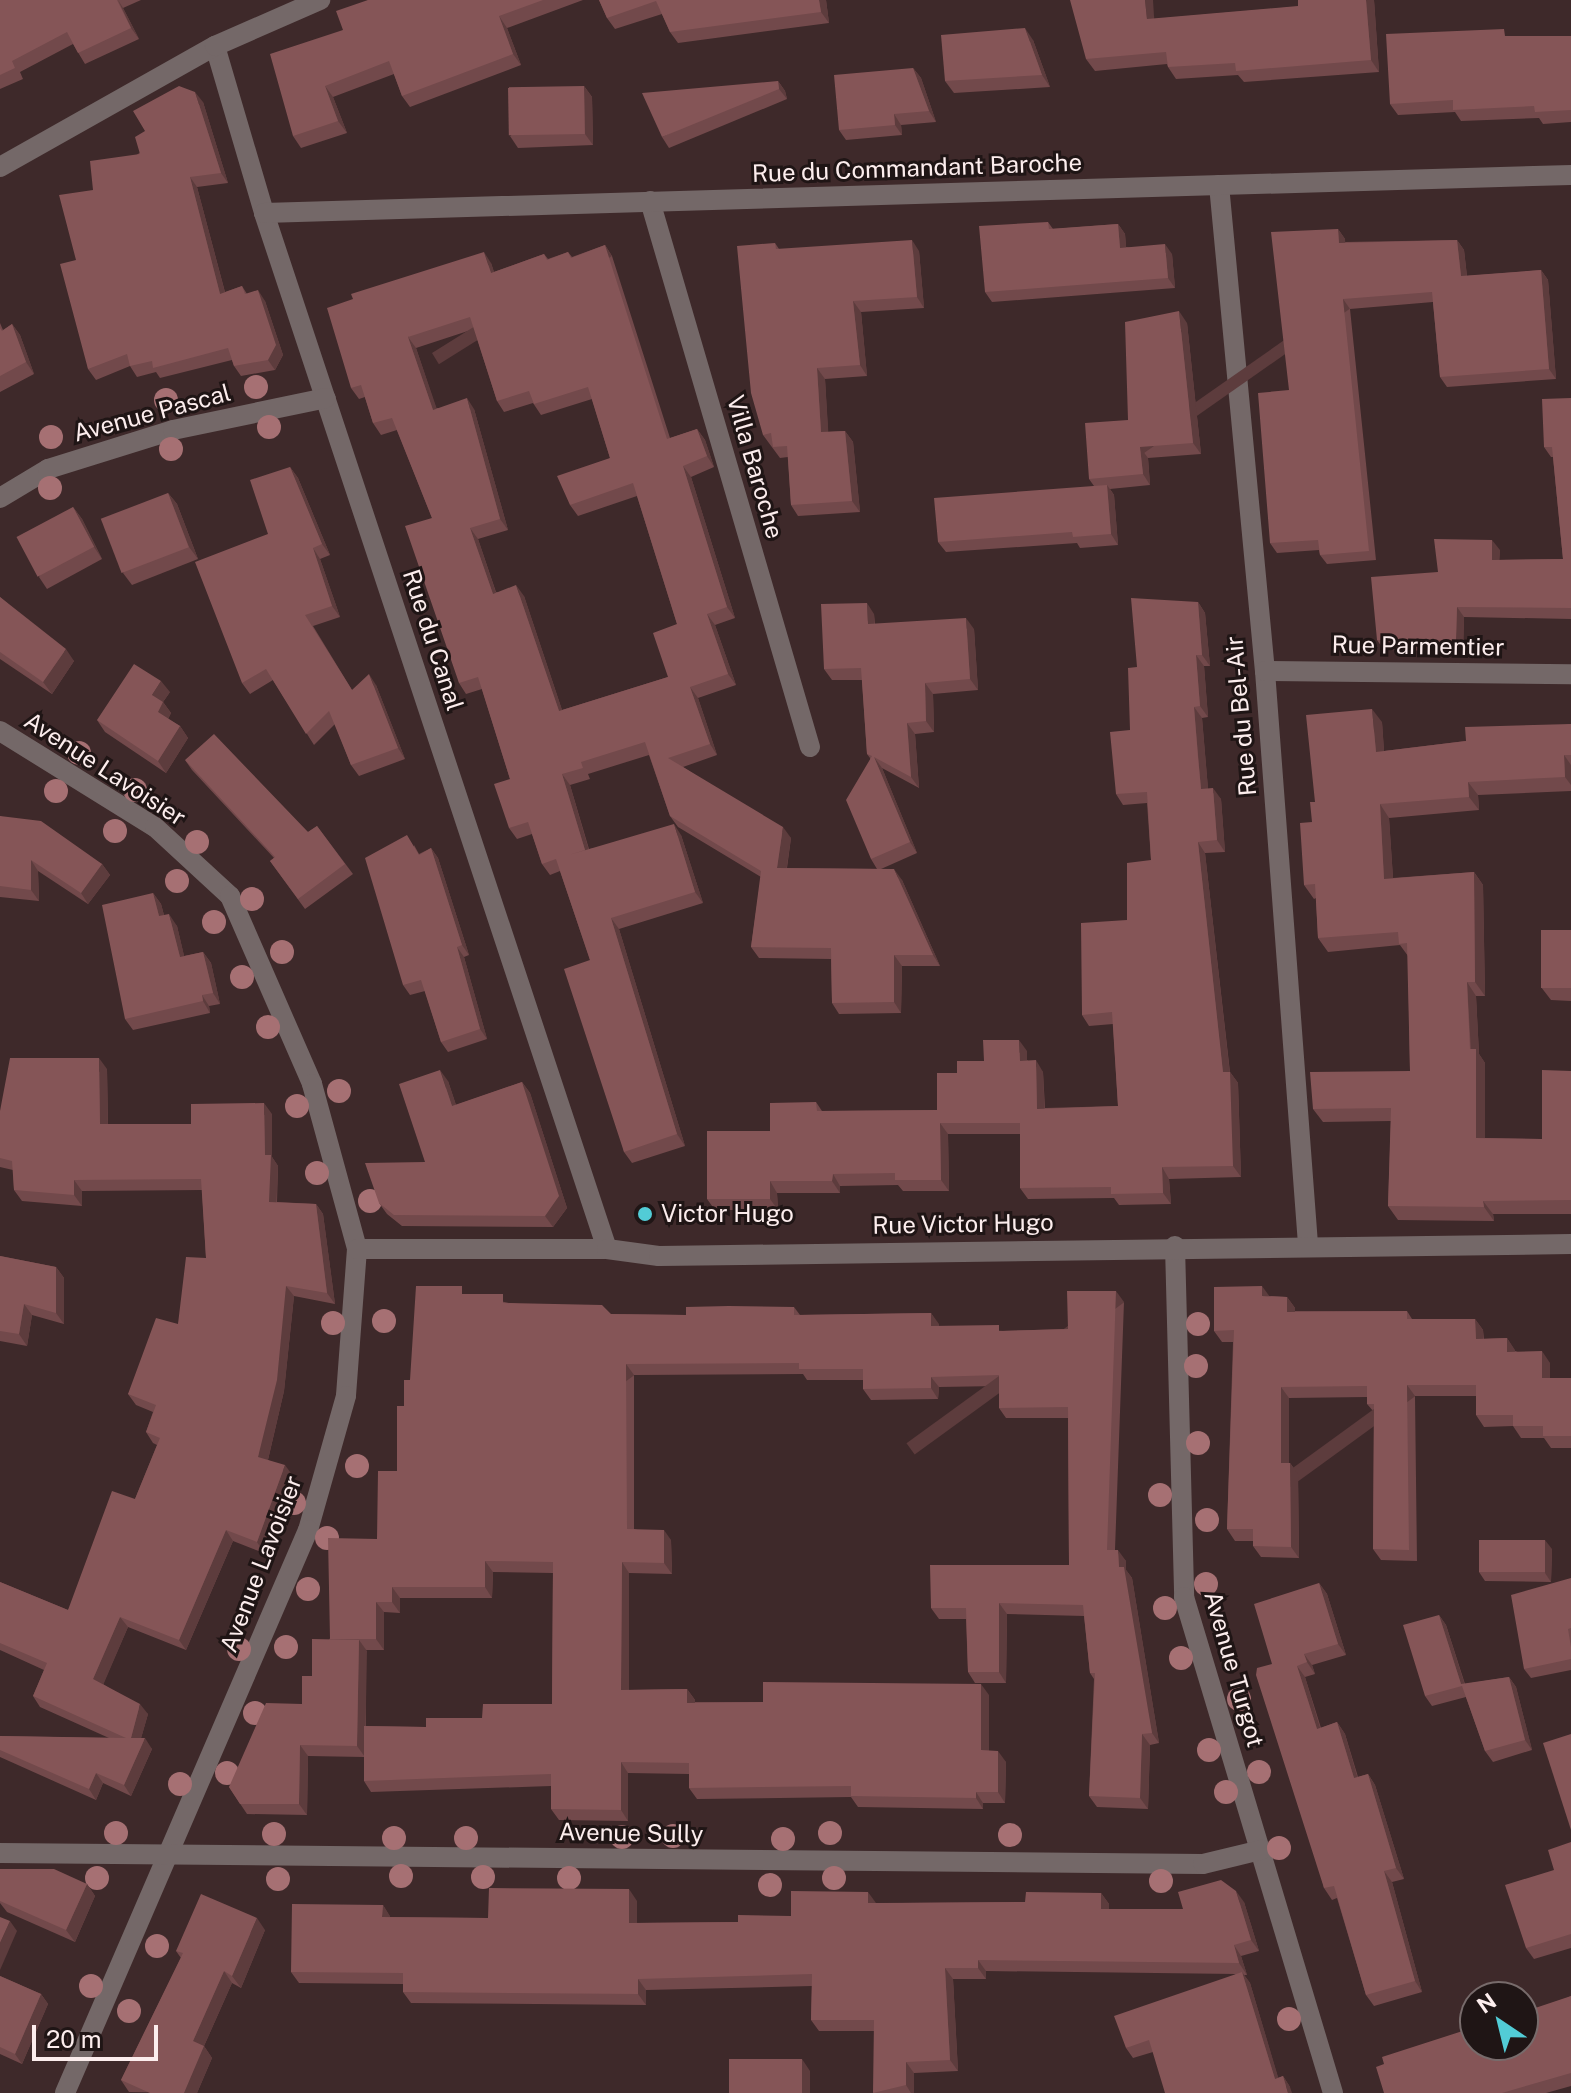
<!DOCTYPE html>
<style>
body{margin:0}
#map{position:relative;width:1571px;height:2093px;overflow:hidden;background:#3e292a;font-family:"Public Sans",sans-serif}
div>[style]{position:absolute}
.minor>*{height:20px;margin:-10px;padding:0 10px;transform-origin:10px;border-radius:10px;background:#746868}
.trees>*{width:24px;height:24px;margin:-12px;border-radius:50%;background:#a67073}
.wall>*{inset:0;background:#72494b}
.shaded-wall>*{inset:0;background:#5d3c3d;transform-origin:0 0}
.building>*{inset:0;background:#855557;transform-origin:0 0}
.dots>*{width:22px;height:22px;translate:-50% -50%;box-sizing:border-box;border:4px solid #1f1515;border-radius:50%}
span{translate:-50% -50%;white-space:nowrap;text-align:center;line-height:1.15;-webkit-text-stroke:6px #1f1515;paint-order:stroke}
.street-label{font-size:24px;color:#fceded}
.poi-label{font-size:24px;color:#fceded}
.left{translate:0 -50%;text-align:left}
.north{position:absolute;left:1459px;top:1981px;width:80px;height:80px;box-sizing:border-box;background:#1f1515;border:2px solid #776b6b;border-radius:50%;rotate:325deg;font-size:22px;font-weight:700;line-height:32px;text-align:center;color:#fceded}
.north::after{content:'';display:block;margin:auto;width:28px;height:36px;background:#52ccd6;clip-path:polygon(50% 0,100% 100%,50% 72%,0 100%)}
.scale{position:absolute;left:32px;top:2025px;width:126px;height:36px;box-sizing:border-box;border:4px solid #fceded;border-top:0;padding-left:10px;font-size:24px;line-height:28px;white-space:nowrap;color:#fceded;-webkit-text-stroke:6px #1f1515;paint-order:stroke}
</style>
<div id="map">
<div class="minor">
<i style="left:215px;top:46px;width:174px;rotate:73.6deg"></i>
<i style="left:264px;top:213px;width:1091px;rotate:71.68deg"></i>
<i style="left:0;top:167px;width:247px;rotate:-29.4deg"></i>
<i style="left:215px;top:46px;width:115px;rotate:-23.7deg"></i>
<i style="left:1219px;top:185px;width:488px;rotate:84.6deg"></i>
<i style="left:1265px;top:671px;width:575px;rotate:85.71deg"></i>
<i style="left:650px;top:201px;width:569px;rotate:73.67deg"></i>
<i style="left:264px;top:213px;width:1308px;rotate:-1.67deg"></i>
<i style="left:0;top:498px;width:56px;rotate:-31.1deg"></i>
<i style="left:48px;top:469px;width:131px;rotate:-17.3deg"></i>
<i style="left:173px;top:430px;width:156px;rotate:-11.8deg"></i>
<i style="left:1265px;top:671px;width:306px;rotate:0.6deg"></i>
<i style="left:0;top:731px;width:182px;rotate:31.8deg"></i>
<i style="left:155px;top:827px;width:102px;rotate:42.6deg"></i>
<i style="left:230px;top:896px;width:205px;rotate:66.4deg"></i>
<i style="left:312px;top:1084px;width:171px;rotate:74.7deg"></i>
<i style="left:357px;top:1249px;width:147px;rotate:94.3deg"></i>
<i style="left:346px;top:1396px;width:139px;rotate:105.8deg"></i>
<i style="left:308px;top:1530px;width:613px;rotate:113.35deg"></i>
<i style="left:1175px;top:1246px;width:351px;rotate:88.5deg"></i>
<i style="left:1184px;top:1597px;width:518px;rotate:73.28deg"></i>
<i style="left:357px;top:1249px;width:250px"></i>
<i style="left:607px;top:1249px;width:52px;rotate:7.7deg"></i>
<i style="left:659px;top:1256px;width:912px;rotate:-0.75deg"></i>
<i style="left:0;top:1853px;width:1203px;rotate:0.52deg"></i>
<i style="left:1203px;top:1864px;width:60px;rotate:-13.6deg"></i>
</div>
<div class="trees">
<i style="left:256px;top:387px"></i>
<i style="left:166px;top:400px"></i>
<i style="left:269px;top:427px"></i>
<i style="left:51px;top:437px"></i>
<i style="left:171px;top:449px"></i>
<i style="left:50px;top:488px"></i>
<i style="left:79px;top:753px"></i>
<i style="left:135px;top:790px"></i>
<i style="left:56px;top:791px"></i>
<i style="left:115px;top:831px"></i>
<i style="left:197px;top:842px"></i>
<i style="left:177px;top:881px"></i>
<i style="left:252px;top:899px"></i>
<i style="left:214px;top:922px"></i>
<i style="left:282px;top:952px"></i>
<i style="left:242px;top:977px"></i>
<i style="left:268px;top:1027px"></i>
<i style="left:339px;top:1091px"></i>
<i style="left:297px;top:1106px"></i>
<i style="left:317px;top:1173px"></i>
<i style="left:370px;top:1201px"></i>
<i style="left:384px;top:1321px"></i>
<i style="left:333px;top:1323px"></i>
<i style="left:1198px;top:1324px"></i>
<i style="left:1196px;top:1366px"></i>
<i style="left:1198px;top:1443px"></i>
<i style="left:357px;top:1466px"></i>
<i style="left:1160px;top:1495px"></i>
<i style="left:294px;top:1503px"></i>
<i style="left:1207px;top:1520px"></i>
<i style="left:327px;top:1538px"></i>
<i style="left:1206px;top:1584px"></i>
<i style="left:308px;top:1589px"></i>
<i style="left:1165px;top:1608px"></i>
<i style="left:286px;top:1647px"></i>
<i style="left:239px;top:1649px"></i>
<i style="left:1181px;top:1658px"></i>
<i style="left:1239px;top:1699px"></i>
<i style="left:255px;top:1713px"></i>
<i style="left:1209px;top:1750px"></i>
<i style="left:1259px;top:1772px"></i>
<i style="left:227px;top:1773px"></i>
<i style="left:180px;top:1784px"></i>
<i style="left:1226px;top:1792px"></i>
<i style="left:116px;top:1833px"></i>
<i style="left:830px;top:1833px"></i>
<i style="left:274px;top:1834px"></i>
<i style="left:1010px;top:1835px"></i>
<i style="left:673px;top:1836px"></i>
<i style="left:622px;top:1837px"></i>
<i style="left:394px;top:1838px"></i>
<i style="left:466px;top:1838px"></i>
<i style="left:783px;top:1839px"></i>
<i style="left:1279px;top:1848px"></i>
<i style="left:401px;top:1876px"></i>
<i style="left:483px;top:1877px"></i>
<i style="left:97px;top:1878px"></i>
<i style="left:569px;top:1878px"></i>
<i style="left:834px;top:1878px"></i>
<i style="left:278px;top:1879px"></i>
<i style="left:1161px;top:1881px"></i>
<i style="left:770px;top:1885px"></i>
<i style="left:157px;top:1946px"></i>
<i style="left:91px;top:1986px"></i>
<i style="left:129px;top:2011px"></i>
<i style="left:1289px;top:2019px"></i>
</div>
<div class="wall">
<i style="clip-path:polygon(0 0,141px 0,123px 8px,139px 39px,85px 64px,73px 44px,20px 72px,23px 79px,0 89px)"></i>
<i style="clip-path:polygon(368px 0,583px 0,507px 28px,521px 65px,410px 107px,402px 96px,394px 74px,333px 97px,347px 133px,301px 148px,293px 136px,343px 30px)"></i>
<i style="clip-path:polygon(599px 0,826px 0,829px 23px,678px 43px,670px 32px,662px 14px,615px 29px,607px 18px)"></i>
<i style="clip-path:polygon(1374px 0,1379px 72px,1244px 82px,1238px 75px,1176px 79px,1168px 67px,1167px 64px,1095px 71px,1086px 59px,1154px 19px)"></i>
<i style="clip-path:polygon(1509px 36px,1571px 36px,1571px 122px,1543px 124px,1539px 118px,1461px 121px,1455px 112px,1398px 115px,1390px 104px)"></i>
<i style="clip-path:polygon(1033px 40px,1050px 87px,954px 93px,945px 81px)"></i>
<i style="clip-path:polygon(913px 68px,921px 78px,936px 122px,901px 125px,902px 135px,846px 140px,839px 130px)"></i>
<i style="clip-path:polygon(778px 81px,785px 91px,787px 99px,669px 148px,662px 137px)"></i>
<i style="clip-path:polygon(584px 86px,592px 97px,593px 145px,518px 148px,510px 136px)"></i>
<i style="clip-path:polygon(203px 102px,228px 183px,197px 187px,225px 292px,242px 286px,247px 294px,265px 301px,283px 355px,275px 370px,241px 376px,234px 366px,232px 360px,160px 378px,156px 372px,137px 377px,130px 366px,96px 380px,88px 369px,76px 260px,93px 190px)"></i>
<i style="clip-path:polygon(1048px 222px,1053px 229px,1118px 224px,1125px 234px,1126px 247px,1172px 254px,1175px 288px,992px 302px,985px 292px)"></i>
<i style="clip-path:polygon(1338px 229px,1345px 239px,1345px 242px,1457px 240px,1464px 250px,1467px 276px,1541px 270px,1548px 280px,1556px 379px,1447px 387px,1440px 377px,1433px 302px,1350px 309px,1376px 560px,1327px 564px,1320px 555px,1319px 550px,1277px 553px,1270px 543px,1289px 390px)"></i>
<i style="clip-path:polygon(775px 243px,779px 249px,919px 251px,924px 308px,861px 312px,867px 376px,825px 379px,828px 432px,845px 431px,853px 442px,860px 512px,798px 516px,791px 505px,788px 457px,780px 458px,763px 435px)"></i>
<i style="clip-path:polygon(evenodd,605px 245px,612px 256px,670px 438px,697px 429px,705px 440px,714px 467px,691px 477px,735px 618px,715px 625px,736px 685px,698px 698px,717px 755px,683px 767px,791px 838px,787px 868px,877px 869px,871px 859px,870px 758px,867px 754px,862px 680px,832px 680px,824px 669px,874px 614px,875px 624px,974px 629px,978px 690px,933px 694px,934px 732px,915px 734px,919px 788px,882px 768px,917px 853px,881px 869px,902px 880px,940px 966px,902px 966px,901px 1013px,839px 1014px,832px 1003px,831px 959px,759px 958px,751px 947px,761px 877px,678px 827px,670px 816px,649px 755px,588px 774px,590px 779px,570px 785px,589px 849px,681px 835px,703px 903px,619px 929px,685px 1146px,632px 1163px,624px 1152px,590px 960px,560px 871px,550px 875px,542px 864px,532px 834px,517px 839px,509px 828px,510px 779px,482px 689px,466px 694px,459px 683px,432px 518px,397px 430px,381px 435px,373px 423px,365px 397px,359px 399px,351px 388px,491px 263px,494px 272px,544px 254px,548px 259px,568px 252px,572px 257px,605px 245px,474px 329px,497px 401px,504px 412px,533px 403px,541px 415px,592px 399px,610px 458px,570px 505px,578px 516px,637px 496px,677px 624px,668px 677px,562px 710px,524px 596px,496px 592px,478px 539px,508px 530px,474px 409px,436px 408px,416px 348px,474px 329px)"></i>
<i style="clip-path:polygon(0 323px,3px 330px,12px 324px,20px 335px,34px 374px,0 392px)"></i>
<i style="clip-path:polygon(1187px 323px,1201px 454px,1148px 458px,1150px 485px,1110px 489px,1114px 495px,1118px 545px,1080px 548px,1077px 543px,946px 552px,938px 542px,1094px 486px,1089px 479px,1128px 420px)"></i>
<i style="clip-path:polygon(1571px 398px,1571px 619px,1464px 617px,1463px 651px,1384px 650px,1377px 640px,1438px 572px,1500px 550px,1499px 560px,1563px 559px,1553px 457px,1551px 457px,1544px 447px)"></i>
<i style="clip-path:polygon(290px 467px,298px 478px,330px 555px,320px 559px,340px 617px,313px 626px,352px 690px,376px 685px,405px 759px,359px 776px,351px 765px,335px 724px,314px 745px,273px 680px,250px 694px,242px 683px,268px 534px)"></i>
<i style="clip-path:polygon(168px 493px,177px 504px,198px 559px,132px 585px,123px 573px)"></i>
<i style="clip-path:polygon(73px 507px,82px 519px,102px 559px,47px 589px,39px 577px)"></i>
<i style="clip-path:polygon(0 597px,74px 661px,52px 694px,0 659px)"></i>
<i style="clip-path:polygon(1198px 602px,1205px 613px,1210px 666px,1204px 666px,1208px 717px,1202px 718px,1208px 789px,1221px 799px,1225px 852px,1205px 853px,1230px 1072px,1238px 1083px,1241px 1177px,1169px 1179px,1171px 1204px,1119px 1205px,1114px 1198px,1028px 1199px,1020px 1188px,1020px 1134px,948px 1134px,949px 1191px,903px 1191px,898px 1185px,840px 1186px,840px 1193px,777px 1193px,778px 1210px,715px 1210px,707px 1199px,770px 1131px,816px 1102px,822px 1111px,937px 1110px,957px 1073px,984px 1061px,1027px 1051px,1027px 1060px,1043px 1072px,1045px 1108px,1118px 1106px,1113px 1024px,1089px 1026px,1082px 1015px,1127px 920px,1151px 860px,1147px 803px,1123px 805px,1116px 794px,1130px 730px,1137px 667px)"></i>
<i style="clip-path:polygon(170px 692px,163px 702px,171px 713px,168px 719px,180px 726px,188px 738px,166px 773px,105px 732px,97px 720px)"></i>
<i style="clip-path:polygon(1382px 722px,1384px 751px,1466px 741px,1571px 724px,1571px 791px,1478px 795px,1479px 810px,1389px 818px,1393px 878px,1474px 872px,1483px 885px,1485px 996px,1476px 996px,1479px 1054px,1485px 1063px,1485px 1138px,1542px 1139px,1571px 1071px,1571px 1214px,1493px 1214px,1494px 1221px,1398px 1220px,1388px 1206px,1391px 1121px,1323px 1122px,1313px 1109px,1410px 1071px,1408px 956px,1400px 945px,1328px 952px,1318px 938px,1316px 898px,1314px 899px,1304px 885px,1315px 802px)"></i>
<i style="clip-path:polygon(185px 760px,308px 832px,317px 826px,353px 874px,305px 909px,270px 861px,274px 858px,192px 770px)"></i>
<i style="clip-path:polygon(0 816px,102px 864px,110px 875px,88px 904px,38px 871px,39px 901px,0 897px)"></i>
<i style="clip-path:polygon(414px 845px,419px 854px,431px 848px,438px 858px,469px 955px,464px 957px,487px 1039px,448px 1052px,441px 1042px,425px 991px,410px 995px,403px 985px)"></i>
<i style="clip-path:polygon(153px 893px,161px 904px,164px 915px,177px 926px,184px 956px,203px 952px,211px 963px,220px 1004px,209px 1006px,210px 1013px,133px 1030px,125px 1019px)"></i>
<i style="clip-path:polygon(1571px 930px,1571px 1001px,1551px 1000px,1541px 987px)"></i>
<i style="clip-path:polygon(107px 1069px,108px 1124px,191px 1124px,272px 1114px,272px 1157px,278px 1166px,277px 1202px,316px 1204px,323px 1214px,335px 1304px,294px 1296px,284px 1391px,268px 1460px,293px 1476px,264px 1553px,233px 1541px,186px 1650px,128px 1627px,103px 1684px,148px 1714px,141px 1738px,152px 1749px,131px 1796px,103px 1783px,96px 1800px,0 1757px,0 1736px,109px 1738px,40px 1707px,33px 1696px,44px 1670px,0 1650px,0 1582px,68px 1610px,135px 1499px,157px 1445px,153px 1443px,146px 1432px,153px 1412px,136px 1405px,128px 1394px,178px 1324px,206px 1258px,202px 1190px,82px 1191px,82px 1206px,22px 1201px,14px 1190px,13px 1170px,0 1167px,0 1111px)"></i>
<i style="clip-path:polygon(448px 1081px,456px 1105px,522px 1082px,530px 1093px,567px 1208px,553px 1227px,402px 1226px,387px 1214px,379px 1203px,425px 1162px)"></i>
<i style="clip-path:polygon(0 1256px,56px 1267px,64px 1278px,64px 1324px,32px 1315px,27px 1346px,0 1341px)"></i>
<i style="clip-path:polygon(evenodd,468px 1294px,509px 1303px,611px 1314px,686px 1315px,794px 1307px,800px 1315px,931px 1313px,939px 1326px,1003px 1331px,1068px 1329px,1124px 1302px,1115px 1550px,1126px 1561px,1126px 1570px,1132px 1578px,1159px 1743px,1150px 1745px,1148px 1809px,1097px 1807px,1089px 1796px,1094px 1679px,1090px 1673px,1084px 1616px,1007px 1614px,1006px 1683px,975px 1683px,968px 1672px,966px 1619px,939px 1619px,931px 1608px,1069px 1565px,1068px 1418px,1006px 1418px,999px 1408px,999px 1386px,939px 1387px,938px 1399px,871px 1400px,863px 1389px,863px 1380px,807px 1380px,803px 1374px,634px 1375px,634px 1529px,671px 1540px,672px 1574px,629px 1573px,629px 1690px,687px 1689px,695px 1700px,695px 1702px,763px 1702px,989px 1695px,989px 1751px,1006px 1762px,1005px 1803px,983px 1803px,983px 1809px,858px 1807px,851px 1797px,697px 1799px,689px 1788px,689px 1774px,628px 1773px,628px 1821px,559px 1820px,551px 1809px,551px 1786px,371px 1792px,364px 1781px,364px 1757px,308px 1756px,307px 1815px,247px 1814px,229px 1787px,302px 1704px,312px 1676px,377px 1539px,397px 1471px,404px 1406px,410px 1380px,468px 1294px,493px 1572px,553px 1573px,552px 1704px,482px 1718px,426px 1727px,366px 1726px,366px 1650px,384px 1650px,384px 1612px,400px 1613px,400px 1598px,492px 1598px,493px 1572px)"></i>
<i style="clip-path:polygon(1269px 1296px,1287px 1297px,1295px 1308px,1295px 1311px,1407px 1311px,1412px 1319px,1475px 1319px,1483px 1330px,1484px 1339px,1507px 1338px,1515px 1351px,1550px 1363px,1550px 1378px,1571px 1378px,1571px 1448px,1551px 1448px,1544px 1438px,1521px 1438px,1513px 1426px,1484px 1427px,1476px 1415px,1476px 1396px,1415px 1396px,1417px 1561px,1381px 1560px,1373px 1549px,1374px 1412px,1367px 1404px,1367px 1397px,1289px 1398px,1289px 1463px,1290px 1463px,1298px 1474px,1299px 1558px,1261px 1557px,1253px 1546px,1253px 1541px,1235px 1541px,1227px 1529px,1233px 1342px,1222px 1342px,1214px 1331px)"></i>
<i style="clip-path:polygon(1552px 1549px,1551px 1582px,1485px 1581px,1479px 1572px)"></i>
<i style="clip-path:polygon(1571px 1578px,1571px 1670px,1531px 1678px,1524px 1669px)"></i>
<i style="clip-path:polygon(1319px 1583px,1327px 1594px,1346px 1655px,1312px 1665px,1315px 1674px,1305px 1677px,1321px 1728px,1337px 1722px,1345px 1734px,1358px 1777px,1368px 1774px,1375px 1785px,1404px 1879px,1392px 1882px,1422px 1992px,1374px 2006px,1366px 1995px,1337px 1898px,1332px 1900px,1324px 1888px,1272px 1664px)"></i>
<i style="clip-path:polygon(1439px 1615px,1446px 1625px,1465px 1684px,1509px 1677px,1516px 1687px,1532px 1750px,1493px 1762px,1485px 1751px,1466px 1697px,1432px 1706px,1425px 1696px)"></i>
<i style="clip-path:polygon(1571px 1842px,1571px 1948px,1534px 1959px,1526px 1948px,1554px 1870px)"></i>
<i style="clip-path:polygon(0 1869px,87px 1884px,95px 1896px,75px 1942px,7px 1912px,0 1903px)"></i>
<i style="clip-path:polygon(1101px 1893px,1109px 1904px,1109px 1909px,1183px 1909px,1244px 1902px,1259px 1951px,1241px 1956px,1247px 1975px,1244px 1975px,1250px 1983px,1278px 2078px,1283px 2076px,1290px 2087px,1153px 2052px,1133px 2058px,1126px 2048px,1236px 1974px,986px 1971px,986px 1979px,953px 1979px,958px 2071px,914px 2073px,914px 2093px,874px 2093px,874px 2031px,819px 2031px,811px 2020px,812px 1986px,646px 1990px,646px 2005px,411px 2003px,403px 1992px,403px 1984px,299px 1983px,291px 1972px,383px 1905px,390px 1917px,488px 1918px,637px 1901px,637px 1923px,738px 1922px,791px 1916px,876px 1903px,1025px 1902px)"></i>
<i style="clip-path:polygon(265px 1930px,241px 1988px,232px 1983px,204px 2046px,212px 2058px,197px 2093px,129px 2092px,121px 2080px,181px 1958px,176px 1951px)"></i>
<i style="clip-path:polygon(0 1976px,41px 1994px,48px 2004px,22px 2064px,0 2054px)"></i>
<i style="clip-path:polygon(1571px 1996px,1571px 2086px,1546px 2093px,1384px 2093px)"></i>
</div>
<div class="shaded-wall">
<i style="clip-path:polygon(118px 0,123px 8px,139px 39px,131px 28px)"></i>
<i style="clip-path:polygon(819px 0,826px 0,829px 23px,821px 12px)"></i>
<i style="clip-path:polygon(1145px 0,1153px 0,1155px 31px,1147px 19px)"></i>
<i style="clip-path:polygon(1366px 0,1374px 0,1379px 72px,1371px 60px)"></i>
<i style="clip-path:polygon(499px 16px,507px 28px,521px 65px,513px 54px)"></i>
<i style="clip-path:polygon(1025px 28px,1033px 40px,1050px 87px,1042px 75px)"></i>
<i style="clip-path:polygon(913px 68px,921px 78px,936px 122px,929px 111px)"></i>
<i style="clip-path:polygon(778px 81px,785px 91px,787px 99px,779px 89px)"></i>
<i style="clip-path:polygon(325px 86px,333px 97px,347px 133px,338px 121px)"></i>
<i style="clip-path:polygon(584px 86px,592px 97px,593px 145px,585px 134px)"></i>
<i style="clip-path:polygon(195px 92px,203px 102px,228px 183px,221px 173px)"></i>
<i style="clip-path:polygon(894px 114px,901px 125px,902px 135px,895px 125px)"></i>
<i style="clip-path:polygon(190px 177px,197px 187px,228px 304px,220px 294px)"></i>
<i style="clip-path:polygon(1118px 224px,1125px 234px,1127px 258px,1120px 248px)"></i>
<i style="clip-path:polygon(1338px 229px,1345px 239px,1346px 252px,1339px 243px)"></i>
<i style="clip-path:polygon(912px 240px,919px 251px,924px 308px,917px 297px)"></i>
<i style="clip-path:polygon(1457px 240px,1464px 250px,1468px 286px,1461px 276px)"></i>
<i style="clip-path:polygon(1165px 244px,1172px 254px,1175px 288px,1168px 278px)"></i>
<i style="left:605px;top:245px;width:13px;height:204px;rotate:58deg"></i>
<i style="clip-path:polygon(484px 252px,491px 263px,498px 284px,491px 273px)"></i>
<i style="clip-path:polygon(1541px 270px,1548px 280px,1556px 379px,1549px 369px)"></i>
<i style="clip-path:polygon(258px 290px,265px 301px,283px 355px,275px 370px,268px 360px)"></i>
<i style="left:1343px;top:299px;width:12px;height:253px;rotate:55deg"></i>
<i style="clip-path:polygon(853px 301px,861px 312px,867px 376px,860px 365px)"></i>
<i style="clip-path:polygon(1179px 311px,1187px 323px,1201px 454px,1193px 443px)"></i>
<i style="clip-path:polygon(12px 324px,20px 335px,34px 374px,26px 362px)"></i>
<i style="clip-path:polygon(408px 337px,416px 348px,441px 421px,433px 410px)"></i>
<i style="clip-path:polygon(817px 368px,825px 379px,829px 443px,821px 432px)"></i>
<i style="clip-path:polygon(467px 398px,474px 409px,508px 530px,500px 519px)"></i>
<i style="clip-path:polygon(697px 429px,705px 440px,714px 467px,707px 456px)"></i>
<i style="clip-path:polygon(845px 431px,853px 442px,860px 512px,852px 501px)"></i>
<i style="clip-path:polygon(1140px 447px,1148px 458px,1150px 485px,1143px 474px)"></i>
<i style="clip-path:polygon(683px 466px,691px 477px,735px 618px,727px 607px)"></i>
<i style="clip-path:polygon(290px 467px,298px 478px,330px 555px,322px 544px)"></i>
<i style="clip-path:polygon(1107px 485px,1114px 495px,1118px 545px,1111px 534px)"></i>
<i style="clip-path:polygon(168px 493px,177px 504px,198px 559px,189px 547px)"></i>
<i style="clip-path:polygon(73px 507px,82px 519px,102px 559px,94px 547px)"></i>
<i style="clip-path:polygon(470px 528px,478px 539px,500px 605px,493px 594px)"></i>
<i style="clip-path:polygon(1492px 540px,1500px 550px,1499px 571px,1492px 560px)"></i>
<i style="clip-path:polygon(313px 548px,320px 559px,340px 617px,332px 606px)"></i>
<i style="clip-path:polygon(516px 585px,524px 596px,566px 722px,559px 711px)"></i>
<i style="clip-path:polygon(1198px 602px,1205px 613px,1210px 666px,1202px 655px)"></i>
<i style="clip-path:polygon(867px 603px,874px 614px,875px 635px,868px 624px)"></i>
<i style="clip-path:polygon(1457px 607px,1464px 617px,1463px 651px,1456px 640px)"></i>
<i style="clip-path:polygon(707px 614px,715px 625px,736px 685px,728px 674px)"></i>
<i style="clip-path:polygon(966px 618px,974px 629px,978px 690px,970px 679px)"></i>
<i style="clip-path:polygon(66px 649px,74px 661px,52px 694px,43px 682px)"></i>
<i style="clip-path:polygon(1196px 655px,1204px 666px,1208px 717px,1200px 706px)"></i>
<i style="clip-path:polygon(369px 674px,376px 685px,405px 759px,398px 748px)"></i>
<i style="clip-path:polygon(161px 681px,170px 692px,163px 702px,171px 713px,166px 723px,158px 712px,152px 695px)"></i>
<i style="clip-path:polygon(925px 683px,933px 694px,934px 732px,926px 721px)"></i>
<i style="clip-path:polygon(690px 687px,698px 698px,717px 755px,710px 744px)"></i>
<i style="clip-path:polygon(1194px 707px,1202px 718px,1209px 800px,1201px 789px)"></i>
<i style="clip-path:polygon(1372px 709px,1382px 722px,1385px 765px,1376px 752px)"></i>
<i style="clip-path:polygon(907px 723px,915px 734px,919px 788px,911px 777px)"></i>
<i style="clip-path:polygon(180px 726px,188px 738px,166px 773px,158px 761px)"></i>
<i style="clip-path:polygon(1564px 755px,1571px 765px,1571px 785px,1565px 777px)"></i>
<i style="clip-path:polygon(874px 757px,882px 768px,917px 853px,910px 842px)"></i>
<i style="clip-path:polygon(562px 774px,570px 785px,592px 861px,585px 850px)"></i>
<i style="clip-path:polygon(1468px 782px,1478px 795px,1479px 810px,1469px 797px)"></i>
<i style="clip-path:polygon(1213px 788px,1221px 799px,1225px 852px,1217px 840px)"></i>
<i style="clip-path:polygon(1380px 804px,1389px 818px,1394px 893px,1384px 879px)"></i>
<i style="clip-path:polygon(674px 824px,681px 835px,703px 903px,695px 892px)"></i>
<i style="clip-path:polygon(783px 827px,791px 838px,785px 879px,777px 868px)"></i>
<i style="clip-path:polygon(1198px 842px,1205px 853px,1230px 1074px,1230px 1072px,1238px 1083px,1241px 1177px,1233px 1166px)"></i>
<i style="clip-path:polygon(431px 848px,438px 858px,469px 955px,462px 945px)"></i>
<i style="clip-path:polygon(31px 860px,38px 871px,39px 901px,31px 890px)"></i>
<i style="clip-path:polygon(102px 864px,110px 875px,88px 904px,81px 893px)"></i>
<i style="clip-path:polygon(894px 869px,902px 880px,940px 966px,933px 955px)"></i>
<i style="clip-path:polygon(1474px 872px,1483px 885px,1485px 996px,1475px 982px)"></i>
<i style="clip-path:polygon(153px 893px,161px 904px,167px 927px,159px 916px)"></i>
<i style="clip-path:polygon(169px 914px,177px 926px,187px 968px,180px 957px)"></i>
<i style="clip-path:polygon(611px 918px,619px 929px,685px 1146px,677px 1134px)"></i>
<i style="clip-path:polygon(457px 947px,464px 957px,487px 1039px,480px 1029px)"></i>
<i style="clip-path:polygon(203px 952px,211px 963px,220px 1004px,213px 993px)"></i>
<i style="clip-path:polygon(894px 955px,902px 966px,901px 1013px,894px 1002px)"></i>
<i style="clip-path:polygon(1467px 982px,1476px 996px,1479px 1054px,1485px 1063px,1485px 1151px,1476px 1138px)"></i>
<i style="clip-path:polygon(202px 995px,209px 1006px,210px 1013px,203px 1001px)"></i>
<i style="clip-path:polygon(1019px 1040px,1027px 1051px,1027px 1072px,1020px 1061px)"></i>
<i style="clip-path:polygon(99px 1058px,107px 1069px,108px 1135px,100px 1124px)"></i>
<i style="clip-path:polygon(1036px 1060px,1043px 1072px,1045px 1120px,1037px 1109px)"></i>
<i style="clip-path:polygon(440px 1070px,448px 1081px,460px 1117px,452px 1106px)"></i>
<i style="clip-path:polygon(522px 1082px,530px 1093px,567px 1208px,553px 1227px,545px 1216px)"></i>
<i style="clip-path:polygon(264px 1103px,272px 1114px,272px 1157px,278px 1166px,276px 1212px,269px 1202px,265px 1155px)"></i>
<i style="clip-path:polygon(940px 1123px,948px 1134px,949px 1191px,941px 1180px)"></i>
<i style="clip-path:polygon(1162px 1167px,1169px 1179px,1171px 1204px,1163px 1193px)"></i>
<i style="clip-path:polygon(833px 1174px,840px 1186px,840px 1193px,832px 1181px)"></i>
<i style="clip-path:polygon(74px 1180px,82px 1191px,82px 1206px,74px 1195px)"></i>
<i style="clip-path:polygon(770px 1181px,777px 1193px,778px 1210px,770px 1199px)"></i>
<i style="clip-path:polygon(1483px 1201px,1493px 1214px,1494px 1221px,1484px 1207px)"></i>
<i style="clip-path:polygon(316px 1204px,323px 1214px,335px 1304px,327px 1293px)"></i>
<i style="clip-path:polygon(56px 1267px,64px 1278px,64px 1324px,56px 1313px)"></i>
<i style="clip-path:polygon(286px 1286px,294px 1296px,284px 1391px,266px 1468px,258px 1457px)"></i>
<i style="clip-path:polygon(1262px 1286px,1270px 1297px,1262px 1296px)"></i>
<i style="left:1116px;top:1291px;width:14px;height:259px;rotate:54deg"></i>
<i style="clip-path:polygon(1287px 1297px,1295px 1308px,1295px 1323px,1287px 1312px)"></i>
<i style="clip-path:polygon(24px 1304px,32px 1315px,27px 1346px,19px 1334px)"></i>
<i style="clip-path:polygon(931px 1313px,939px 1324px,939px 1336px,931px 1326px)"></i>
<i style="clip-path:polygon(1475px 1319px,1483px 1330px,1484px 1350px,1476px 1339px)"></i>
<i style="clip-path:polygon(1507px 1338px,1515px 1350px,1515px 1363px,1507px 1352px)"></i>
<i style="clip-path:polygon(1542px 1351px,1550px 1363px,1550px 1390px,1542px 1378px)"></i>
<i style="left:626px;top:1364px;width:14px;height:165px;rotate:54deg"></i>
<i style="clip-path:polygon(931px 1377px,939px 1387px,938px 1399px,931px 1388px)"></i>
<i style="left:1407px;top:1385px;width:14px;height:165px;rotate:54deg"></i>
<i style="clip-path:polygon(1281px 1387px,1289px 1398px,1289px 1474px,1281px 1463px)"></i>
<i style="clip-path:polygon(1290px 1463px,1298px 1474px,1299px 1558px,1291px 1547px)"></i>
<i style="clip-path:polygon(285px 1465px,293px 1476px,264px 1553px,257px 1542px)"></i>
<i style="clip-path:polygon(226px 1530px,233px 1541px,186px 1650px,179px 1640px)"></i>
<i style="clip-path:polygon(664px 1530px,671px 1540px,672px 1574px,664px 1563px)"></i>
<i style="clip-path:polygon(1545px 1540px,1552px 1549px,1551px 1582px,1545px 1573px)"></i>
<i style="clip-path:polygon(1118px 1550px,1126px 1561px,1126px 1570px,1132px 1578px,1159px 1743px,1152px 1733px,1119px 1567px)"></i>
<i style="clip-path:polygon(485px 1561px,493px 1572px,492px 1598px,485px 1587px)"></i>
<i style="clip-path:polygon(622px 1562px,629px 1573px,629px 1701px,621px 1690px)"></i>
<i style="clip-path:polygon(1319px 1583px,1327px 1594px,1346px 1655px,1338px 1644px)"></i>
<i style="clip-path:polygon(392px 1587px,400px 1598px,400px 1613px,392px 1602px)"></i>
<i style="clip-path:polygon(376px 1602px,384px 1612px,384px 1650px,376px 1639px)"></i>
<i style="clip-path:polygon(999px 1603px,1007px 1614px,1006px 1683px,999px 1672px)"></i>
<i style="clip-path:polygon(1439px 1615px,1446px 1625px,1468px 1695px,1461px 1684px)"></i>
<i style="clip-path:polygon(120px 1617px,128px 1627px,101px 1690px,93px 1679px)"></i>
<i style="clip-path:polygon(359px 1640px,367px 1651px,365px 1757px,357px 1746px)"></i>
<i style="clip-path:polygon(1304px 1654px,1312px 1665px,1315px 1674px,1307px 1662px)"></i>
<i style="clip-path:polygon(1297px 1666px,1305px 1677px,1324px 1741px,1317px 1729px)"></i>
<i style="clip-path:polygon(1509px 1677px,1516px 1687px,1532px 1750px,1525px 1740px)"></i>
<i style="clip-path:polygon(981px 1684px,989px 1695px,989px 1761px,981px 1750px)"></i>
<i style="clip-path:polygon(687px 1689px,695px 1700px,695px 1713px,687px 1703px)"></i>
<i style="clip-path:polygon(140px 1704px,148px 1714px,138px 1749px,131px 1738px)"></i>
<i style="clip-path:polygon(1337px 1722px,1345px 1734px,1361px 1790px,1354px 1778px)"></i>
<i style="clip-path:polygon(1142px 1734px,1150px 1745px,1148px 1809px,1140px 1798px)"></i>
<i style="clip-path:polygon(145px 1738px,152px 1749px,131px 1796px,124px 1785px)"></i>
<i style="clip-path:polygon(300px 1745px,308px 1756px,307px 1815px,299px 1804px)"></i>
<i style="clip-path:polygon(998px 1751px,1006px 1762px,1005px 1803px,998px 1792px)"></i>
<i style="clip-path:polygon(621px 1762px,628px 1773px,628px 1821px,621px 1810px)"></i>
<i style="clip-path:polygon(96px 1773px,103px 1783px,96px 1800px,89px 1789px)"></i>
<i style="clip-path:polygon(1368px 1774px,1375px 1785px,1404px 1879px,1396px 1868px)"></i>
<i style="clip-path:polygon(976px 1792px,983px 1803px,983px 1809px,976px 1798px)"></i>
<i style="clip-path:polygon(1384px 1871px,1392px 1882px,1422px 1992px,1415px 1981px)"></i>
<i style="clip-path:polygon(87px 1884px,95px 1896px,75px 1942px,66px 1930px)"></i>
<i style="clip-path:polygon(629px 1889px,637px 1901px,637px 1934px,629px 1923px)"></i>
<i style="clip-path:polygon(1236px 1891px,1244px 1902px,1259px 1951px,1251px 1940px)"></i>
<i style="clip-path:polygon(868px 1892px,876px 1903px,868px 1903px)"></i>
<i style="clip-path:polygon(1101px 1893px,1109px 1904px,1109px 1921px,1101px 1909px)"></i>
<i style="clip-path:polygon(383px 1905px,390px 1916px,390px 1928px,382px 1917px)"></i>
<i style="clip-path:polygon(257px 1918px,265px 1930px,241px 1988px,232px 1976px)"></i>
<i style="clip-path:polygon(10px 1921px,17px 1931px,0 1970px,0 1943px)"></i>
<i style="clip-path:polygon(1234px 1945px,1241px 1956px,1247px 1975px,1239px 1963px)"></i>
<i style="clip-path:polygon(978px 1960px,986px 1971px,986px 1979px,978px 1968px)"></i>
<i style="clip-path:polygon(945px 1968px,953px 1979px,958px 2071px,950px 2060px)"></i>
<i style="clip-path:polygon(224px 1971px,232px 1983px,204px 2046px,212px 2058px,197px 2093px,184px 2093px,193px 2041px)"></i>
<i style="clip-path:polygon(1242px 1972px,1250px 1983px,1282px 2090px,1275px 2079px)"></i>
<i style="clip-path:polygon(638px 1979px,646px 1990px,646px 2005px,638px 1994px)"></i>
<i style="clip-path:polygon(41px 1994px,48px 2004px,22px 2064px,15px 2054px)"></i>
<i style="clip-path:polygon(802px 2059px,810px 2071px,810px 2093px,802px 2093px)"></i>
<i style="clip-path:polygon(906px 2062px,914px 2073px,914px 2093px,911px 2093px,906px 2085px)"></i>
<i style="clip-path:polygon(1283px 2076px,1290px 2087px,1292px 2093px,1288px 2093px)"></i>
</div>
<div class="building">
<i style="clip-path:polygon(0 0,117px 0,131px 28px,78px 53px,67px 32px,12px 61px,15px 68px,0 75px)"></i>
<i style="clip-path:polygon(368px 0,543px 0,499px 16px,513px 54px,402px 96px,389px 61px,325px 86px,338px 121px,293px 136px,270px 54px,343px 30px,336px 11px)"></i>
<i style="clip-path:polygon(599px 0,819px 0,821px 12px,670px 32px,656px 1px,607px 18px)"></i>
<i style="clip-path:polygon(1070px 0,1145px 0,1147px 19px,1298px 6px,1298px 0,1366px 0,1371px 60px,1236px 71px,1235px 63px,1168px 67px,1166px 52px,1086px 59px)"></i>
<i style="clip-path:polygon(1025px 28px,1042px 75px,945px 81px,941px 35px)"></i>
<i style="clip-path:polygon(1504px 29px,1505px 36px,1571px 36px,1571px 110px,1535px 112px,1534px 106px,1453px 110px,1453px 100px,1390px 104px,1386px 34px)"></i>
<i style="clip-path:polygon(913px 68px,929px 111px,894px 114px,895px 125px,839px 130px,834px 75px)"></i>
<i style="clip-path:polygon(778px 81px,779px 89px,662px 137px,642px 93px)"></i>
<i style="clip-path:polygon(179px 86px,195px 92px,221px 173px,190px 177px,220px 294px,242px 286px,245px 294px,258px 290px,276px 345px,268px 360px,234px 366px,228px 348px,153px 368px,152px 361px,130px 366px,127px 354px,88px 369px,60px 264px,76px 260px,59px 195px,93px 190px,90px 161px,140px 154px,135px 137px,145px 131px,133px 111px)"></i>
<i style="left:584px;top:86px;width:48px;height:76px;rotate:89deg"></i>
<i style="clip-path:polygon(1048px 222px,1049px 229px,1118px 224px,1120px 248px,1165px 244px,1168px 278px,985px 292px,979px 226px)"></i>
<i style="clip-path:polygon(1338px 229px,1339px 243px,1457px 240px,1461px 276px,1541px 270px,1549px 369px,1440px 377px,1432px 292px,1343px 299px,1369px 551px,1320px 555px,1318px 540px,1270px 543px,1258px 393px,1289px 390px,1271px 232px)"></i>
<i style="clip-path:polygon(912px 240px,917px 297px,853px 301px,860px 365px,817px 368px,821px 432px,845px 431px,852px 501px,791px 505px,787px 446px,773px 447px,771px 433px,763px 435px,751px 393px,737px 246px,775px 243px,776px 249px)"></i>
<i style="clip-path:polygon(evenodd,605px 245px,667px 439px,697px 429px,707px 456px,683px 466px,727px 607px,707px 614px,728px 674px,690px 687px,710px 744px,668px 758px,783px 827px,777px 868px,894px 869px,933px 955px,894px 955px,894px 1002px,832px 1003px,831px 948px,751px 947px,761px 871px,670px 816px,645px 742px,581px 762px,583px 768px,562px 774px,585px 850px,569px 855px,674px 824px,695px 892px,611px 918px,677px 1134px,624px 1152px,564px 969px,590px 960px,556px 859px,542px 864px,528px 822px,509px 828px,494px 784px,510px 779px,478px 677px,459px 683px,405px 526px,432px 518px,392px 418px,373px 423px,361px 385px,351px 388px,327px 308px,353px 299px,351px 294px,484px 252px,491px 273px,544px 254px,547px 260px,568px 252px,571px 258px,605px 245px,470px 317px,497px 401px,529px 391px,534px 404px,588px 387px,610px 458px,557px 476px,570px 505px,633px 483px,677px 624px,653px 633px,668px 677px,559px 711px,516px 585px,493px 594px,470px 528px,500px 519px,467px 398px,433px 410px,408px 337px,470px 317px)"></i>
<i style="clip-path:polygon(1179px 311px,1193px 443px,1140px 447px,1143px 474px,1089px 479px,1085px 423px,1128px 420px,1125px 322px)"></i>
<i style="clip-path:polygon(12px 324px,26px 362px,0 376px,0 328px,2px 331px)"></i>
<i style="clip-path:polygon(1571px 398px,1571px 608px,1457px 607px,1456px 640px,1377px 640px,1371px 577px,1438px 572px,1434px 539px,1492px 540px,1492px 560px,1563px 559px,1552px 447px,1544px 447px,1542px 399px)"></i>
<i style="clip-path:polygon(290px 467px,322px 544px,313px 548px,332px 606px,305px 615px,352px 690px,369px 674px,398px 748px,351px 765px,329px 711px,306px 734px,266px 669px,242px 683px,195px 562px,268px 534px,250px 480px)"></i>
<i style="clip-path:polygon(1107px 485px,1111px 534px,1073px 537px,1072px 532px,938px 542px,934px 498px)"></i>
<i style="left:168px;top:493px;width:58px;height:72px;rotate:69deg"></i>
<i style="left:73px;top:507px;width:45px;height:64px;rotate:62deg"></i>
<i style="clip-path:polygon(0 597px,66px 649px,43px 682px,0 652px)"></i>
<i style="clip-path:polygon(1131px 598px,1198px 602px,1202px 655px,1196px 655px,1200px 706px,1194px 707px,1198px 757px,1201px 789px,1213px 788px,1217px 840px,1198px 842px,1223px 1072px,1230px 1072px,1233px 1166px,1162px 1167px,1163px 1193px,1111px 1194px,1111px 1187px,1020px 1188px,1020px 1123px,940px 1123px,941px 1180px,895px 1180px,895px 1173px,833px 1174px,832px 1181px,770px 1181px,770px 1199px,707px 1199px,707px 1131px,770px 1131px,770px 1103px,816px 1102px,817px 1111px,937px 1110px,937px 1073px,957px 1073px,957px 1061px,984px 1061px,983px 1040px,1019px 1040px,1020px 1061px,1036px 1060px,1037px 1109px,1118px 1106px,1112px 1012px,1082px 1015px,1081px 923px,1127px 920px,1127px 863px,1151px 860px,1147px 792px,1116px 794px,1110px 732px,1130px 730px,1128px 668px,1137px 667px)"></i>
<i style="clip-path:polygon(867px 603px,868px 624px,966px 618px,970px 679px,925px 683px,926px 721px,907px 723px,911px 777px,874px 757px,910px 842px,871px 859px,846px 800px,872px 756px,867px 754px,861px 668px,824px 669px,821px 604px)"></i>
<i style="clip-path:polygon(134px 664px,161px 681px,152px 695px,163px 702px,158px 712px,180px 726px,158px 761px,97px 720px)"></i>
<i style="clip-path:polygon(1372px 709px,1376px 752px,1466px 741px,1465px 727px,1571px 724px,1571px 755px,1564px 755px,1565px 777px,1468px 782px,1469px 797px,1380px 804px,1384px 879px,1474px 872px,1475px 982px,1467px 982px,1470px 1049px,1476px 1049px,1476px 1138px,1542px 1139px,1542px 1070px,1571px 1071px,1571px 1200px,1483px 1201px,1484px 1207px,1388px 1206px,1391px 1108px,1313px 1109px,1310px 1072px,1410px 1071px,1407px 943px,1399px 944px,1398px 932px,1318px 938px,1315px 884px,1304px 885px,1300px 823px,1312px 822px,1310px 802px,1315px 802px,1306px 715px)"></i>
<i style="clip-path:polygon(214px 734px,308px 832px,317px 826px,345px 864px,298px 899px,270px 861px,275px 857px,185px 760px)"></i>
<i style="clip-path:polygon(0 816px,41px 821px,102px 864px,81px 893px,31px 860px,31px 890px,0 886px)"></i>
<i style="clip-path:polygon(407px 835px,419px 855px,431px 848px,462px 945px,457px 947px,480px 1029px,441px 1042px,421px 980px,403px 985px,365px 858px)"></i>
<i style="clip-path:polygon(153px 893px,159px 916px,169px 914px,180px 957px,203px 952px,213px 993px,202px 995px,203px 1001px,125px 1019px,102px 905px)"></i>
<i style="left:1571px;top:930px;width:58px;height:30px;rotate:90deg"></i>
<i style="clip-path:polygon(10px 1058px,99px 1058px,100px 1124px,191px 1124px,191px 1104px,264px 1103px,265px 1155px,271px 1155px,269px 1202px,316px 1204px,327px 1293px,286px 1286px,277px 1380px,258px 1457px,285px 1465px,257px 1542px,226px 1530px,179px 1640px,120px 1617px,93px 1679px,140px 1704px,131px 1738px,145px 1738px,124px 1785px,96px 1773px,89px 1789px,0 1750px,0 1736px,126px 1738px,33px 1696px,47px 1663px,0 1643px,0 1582px,68px 1610px,112px 1491px,135px 1499px,160px 1438px,146px 1432px,156px 1405px,128px 1394px,156px 1318px,178px 1324px,186px 1257px,206px 1258px,201px 1179px,74px 1180px,74px 1195px,14px 1190px,12px 1161px,0 1158px,0 1111px)"></i>
<i style="clip-path:polygon(440px 1070px,452px 1106px,522px 1082px,559px 1196px,545px 1216px,394px 1215px,379px 1203px,365px 1163px,425px 1162px,399px 1084px)"></i>
<i style="clip-path:polygon(0 1256px,56px 1267px,56px 1313px,24px 1304px,19px 1334px,0 1331px)"></i>
<i style="clip-path:polygon(416px 1286px,462px 1286px,462px 1294px,503px 1294px,503px 1303px,602px 1305px,611px 1314px,686px 1315px,686px 1307px,729px 1306px,794px 1307px,794px 1315px,931px 1313px,931px 1326px,999px 1325px,999px 1331px,1068px 1329px,1067px 1291px,1116px 1291px,1107px 1550px,1118px 1550px,1119px 1567px,1124px 1567px,1152px 1733px,1142px 1734px,1140px 1798px,1089px 1796px,1095px 1673px,1090px 1673px,1083px 1605px,999px 1603px,999px 1672px,968px 1672px,966px 1608px,931px 1608px,930px 1565px,1069px 1565px,1068px 1407px,999px 1408px,999px 1375px,931px 1377px,931px 1388px,863px 1389px,863px 1369px,799px 1369px,799px 1363px,626px 1364px,627px 1529px,664px 1530px,664px 1563px,622px 1562px,621px 1690px,687px 1689px,687px 1703px,763px 1702px,763px 1682px,981px 1684px,981px 1750px,998px 1751px,998px 1792px,976px 1792px,976px 1798px,851px 1796px,851px 1786px,689px 1788px,689px 1763px,621px 1762px,621px 1810px,551px 1809px,551px 1774px,364px 1781px,364px 1726px,426px 1727px,426px 1718px,482px 1718px,483px 1704px,552px 1704px,553px 1562px,485px 1561px,485px 1587px,392px 1587px,392px 1602px,376px 1602px,376px 1639px,330px 1639px,328px 1538px,377px 1539px,378px 1471px,397px 1471px,397px 1406px,404px 1406px,404px 1380px,410px 1380px)"></i>
<i style="clip-path:polygon(1262px 1286px,1262px 1296px,1287px 1297px,1287px 1312px,1407px 1311px,1407px 1319px,1475px 1319px,1476px 1339px,1507px 1338px,1507px 1352px,1542px 1351px,1542px 1378px,1571px 1378px,1571px 1436px,1543px 1436px,1543px 1426px,1513px 1426px,1513px 1415px,1476px 1415px,1476px 1385px,1407px 1385px,1409px 1550px,1373px 1549px,1374px 1404px,1367px 1404px,1367px 1386px,1281px 1387px,1281px 1463px,1290px 1463px,1291px 1547px,1253px 1546px,1253px 1529px,1227px 1529px,1234px 1330px,1214px 1331px,1214px 1287px)"></i>
<i style="left:1479px;top:1540px;width:66px;height:32px"></i>
<i style="clip-path:polygon(1571px 1578px,1571px 1628px,1568px 1629px,1571px 1647px,1571px 1659px,1524px 1669px,1511px 1595px)"></i>
<i style="clip-path:polygon(1319px 1583px,1338px 1644px,1304px 1654px,1307px 1662px,1297px 1666px,1317px 1729px,1337px 1722px,1354px 1778px,1368px 1774px,1396px 1868px,1384px 1871px,1415px 1981px,1366px 1995px,1334px 1886px,1324px 1888px,1256px 1675px,1257px 1668px,1272px 1664px,1254px 1604px)"></i>
<i style="clip-path:polygon(1439px 1615px,1461px 1684px,1509px 1677px,1525px 1740px,1485px 1751px,1462px 1686px,1425px 1696px,1403px 1625px)"></i>
<i style="clip-path:polygon(312px 1639px,359px 1640px,357px 1746px,300px 1745px,299px 1804px,240px 1804px,229px 1787px,266px 1703px,302px 1704px,302px 1676px,312px 1676px)"></i>
<i style="clip-path:polygon(1571px 1734px,1571px 1830px,1543px 1743px)"></i>
<i style="clip-path:polygon(1571px 1842px,1571px 1934px,1526px 1948px,1505px 1885px,1554px 1870px,1548px 1850px)"></i>
<i style="clip-path:polygon(0 1869px,54px 1869px,87px 1884px,66px 1930px,0 1901px)"></i>
<i style="clip-path:polygon(1221px 1880px,1236px 1891px,1251px 1940px,1234px 1945px,1239px 1963px,978px 1960px,978px 1968px,945px 1968px,950px 2060px,906px 2062px,906px 2085px,873px 2093px,874px 2020px,811px 2020px,812px 1974px,638px 1979px,638px 1994px,403px 1992px,403px 1973px,291px 1972px,292px 1904px,383px 1905px,382px 1917px,488px 1918px,489px 1888px,629px 1889px,629px 1923px,738px 1922px,738px 1915px,791px 1916px,791px 1891px,868px 1892px,868px 1903px,900px 1903px,1025px 1902px,1026px 1892px,1101px 1893px,1101px 1909px,1183px 1909px,1178px 1892px)"></i>
<i style="clip-path:polygon(201px 1894px,257px 1918px,232px 1976px,224px 1971px,193px 2041px,204px 2046px,184px 2093px,150px 2093px,121px 2080px,183px 1953px,176px 1951px)"></i>
<i style="clip-path:polygon(0 1917px,10px 1921px,0 1943px)"></i>
<i style="clip-path:polygon(1242px 1972px,1275px 2079px,1283px 2076px,1288px 2093px,1165px 2093px,1149px 2040px,1126px 2048px,1114px 2016px)"></i>
<i style="clip-path:polygon(0 1976px,41px 1994px,15px 2054px,0 2047px)"></i>
<i style="clip-path:polygon(1571px 1996px,1571px 2073px,1502px 2093px,1384px 2093px,1376px 2067px,1384px 2064px,1382px 2057px,1475px 2027px,1475px 2045px,1523px 2045px,1523px 2012px)"></i>
<i style="left:802px;top:2059px;width:34px;height:73px;rotate:90deg"></i>
</div>
<div class="dots">
<i style="left:645px;top:1214px;background:#52ccd6"></i>
</div>
<div class="street-label">
<span style="left:917px;top:168px;rotate:-2deg">Rue du Commandant Baroche</span>
<span style="left:152px;top:413px;rotate:-15deg">Avenue Pascal</span>
<span style="left:755px;top:467px;rotate:74deg">Villa Baroche</span>
<span style="left:433px;top:640px;rotate:72deg">Rue du Canal</span>
<span style="left:1418px;top:646px;rotate:1deg">Rue Parmentier</span>
<span style="left:1241px;top:716px;rotate:-95deg">Rue du Bel-Air</span>
<span style="left:105px;top:769px;rotate:33deg">Avenue Lavoisier</span>
<span style="left:963px;top:1224px;rotate:-1deg">Rue Victor Hugo</span>
<span style="left:261px;top:1564px;rotate:-69deg">Avenue Lavoisier</span>
<span style="left:1234px;top:1669px;rotate:74deg">Avenue Turgot</span>
<span style="left:631px;top:1833px;rotate:1deg">Avenue Sully</span>
</div>
<div class="poi-label">
<span class="left" style="left:661px;top:1214px">Victor Hugo</span>
</div>
<div class="north">N</div>
<div class="scale">20 m</div>
</div>
